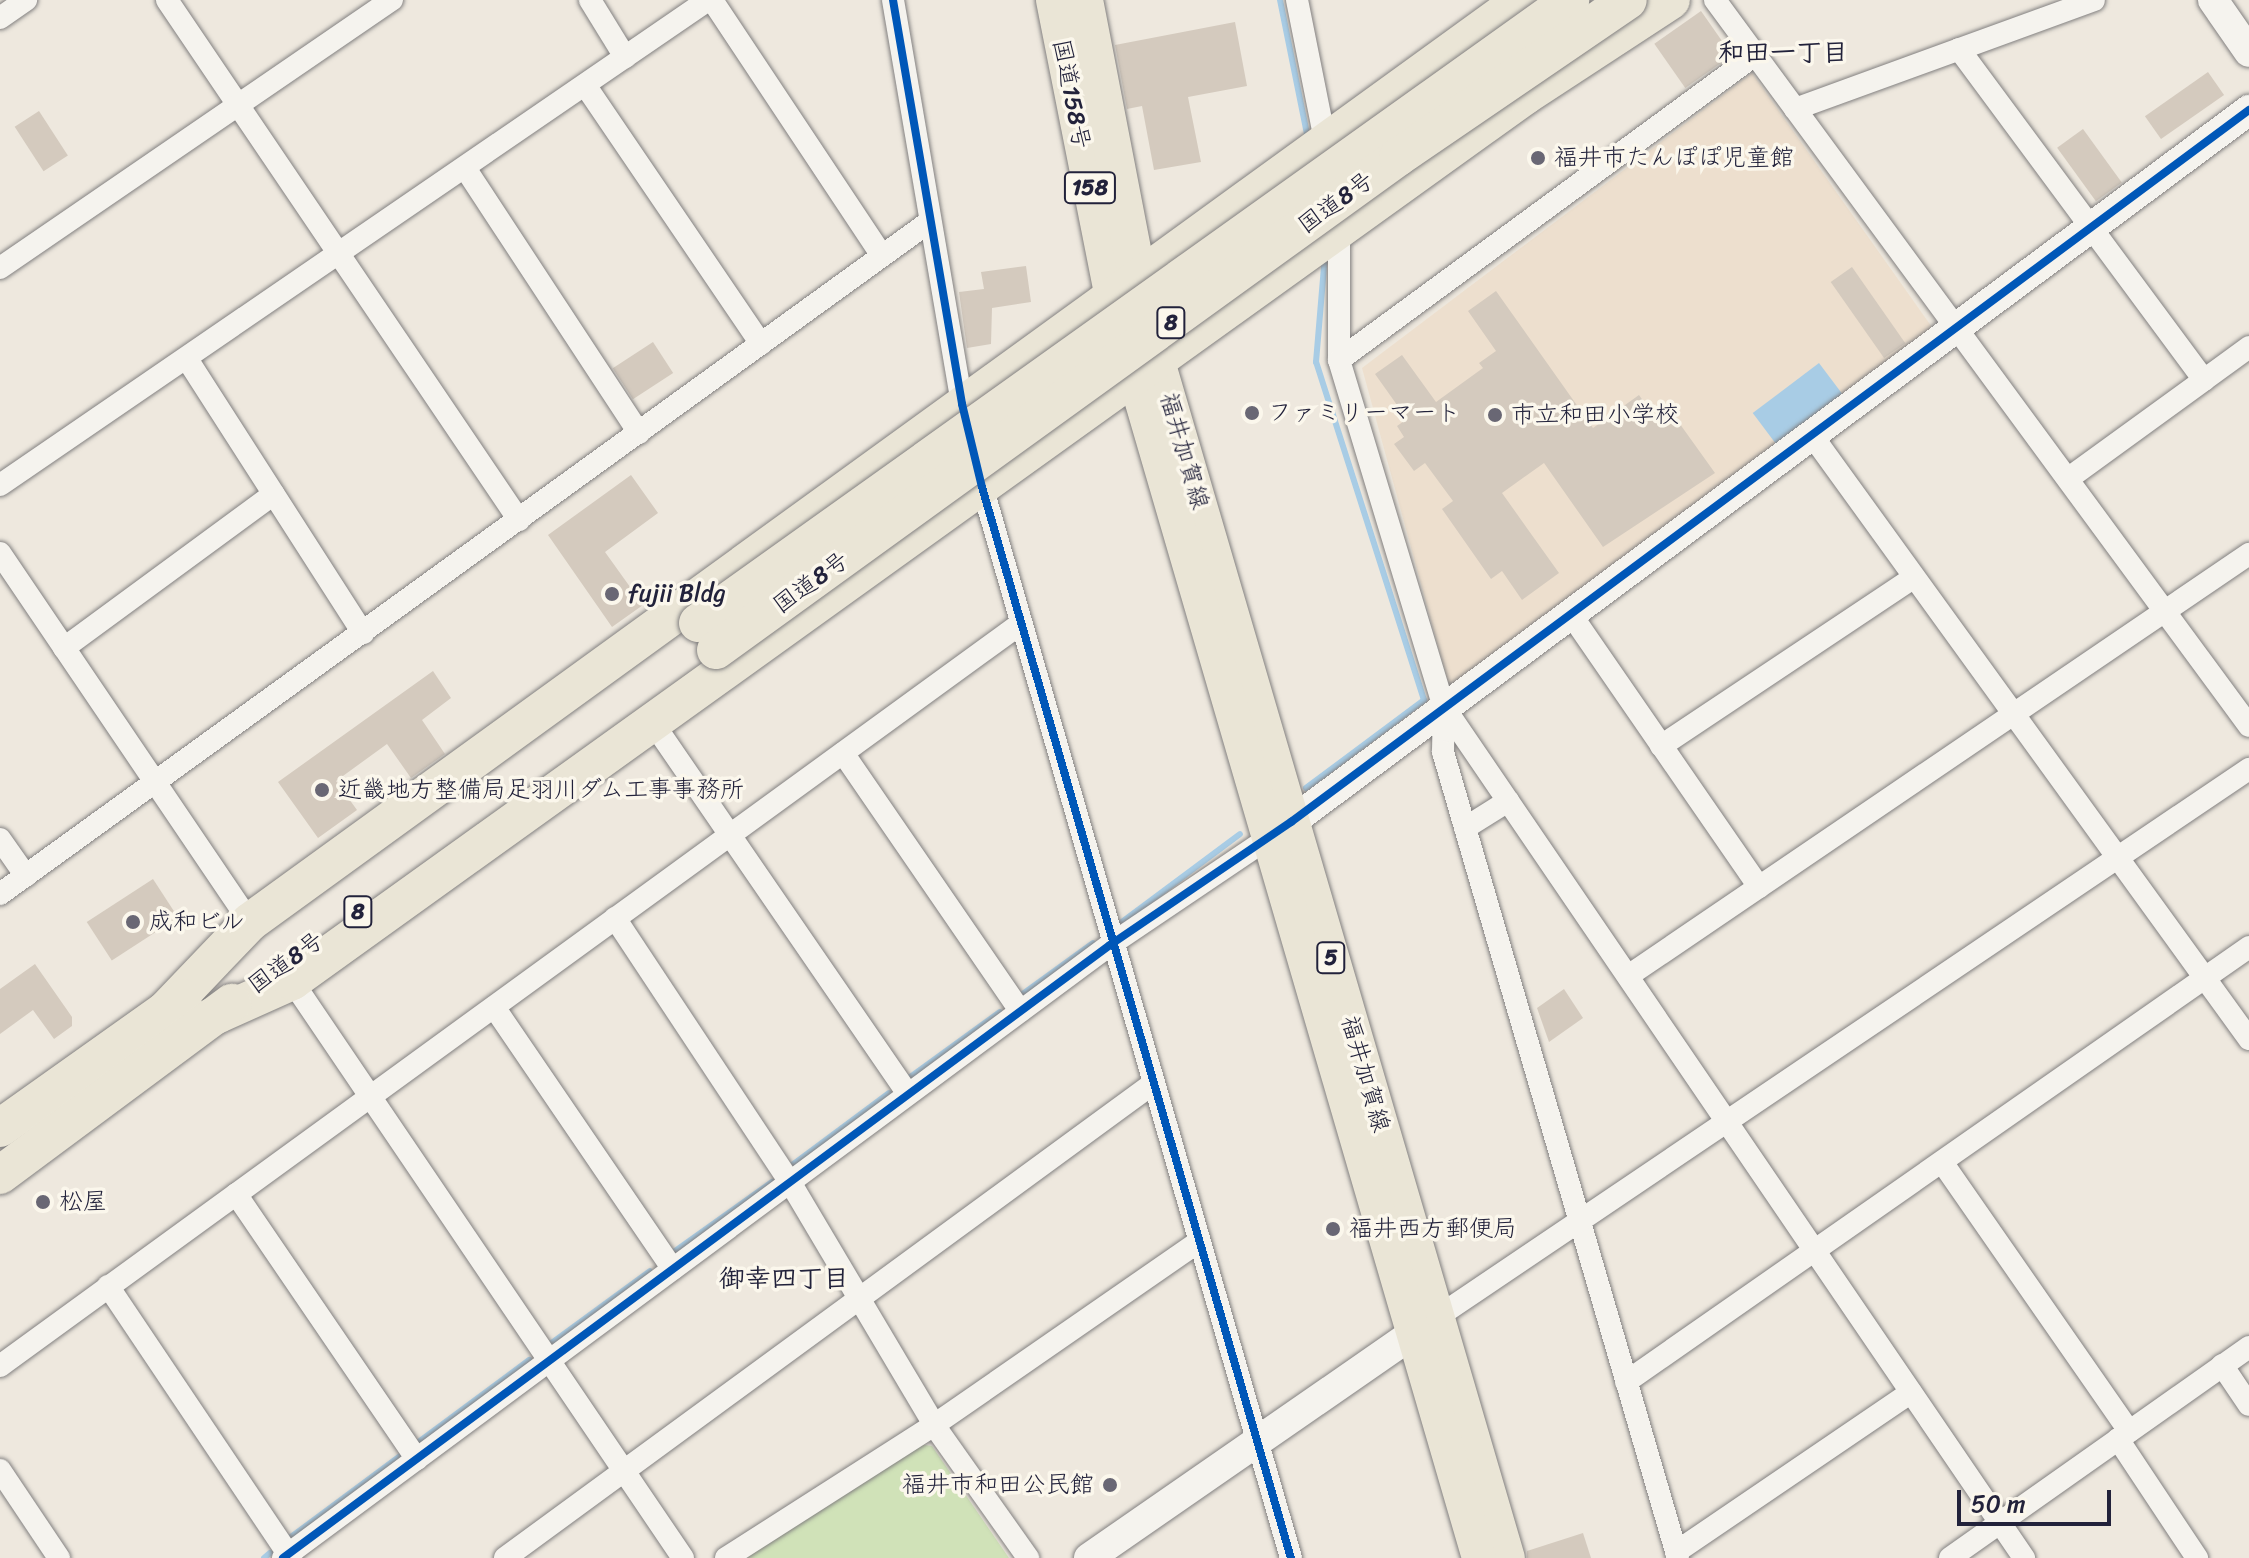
<!DOCTYPE html>
<meta charset="utf-8">
<style>
body{margin:0}
#map{position:relative;width:2249px;height:1558px;overflow:hidden;background:#eee8de;font-family:Sriracha,"Klee One",sans-serif}
div>[style]{position:absolute}
.built>*{inset:0;background:#eddfce}
.green>*{inset:0;background:#d0e2b8}
.water>*{inset:0;background:#a8cce5;transform-origin:0 0}
.stream>*{height:6px;margin:-3px;padding:0 3px;transform-origin:3px;border-radius:3px;background:#a8cce5}
.building>*{inset:0;background:#d4cabe;transform-origin:0 0}
.roads{filter:drop-shadow(0 0 2px #828080) drop-shadow(0 0 2px #828080)}
.street>*{height:22px;margin:-11px;padding:0 11px;transform-origin:11px;border-radius:11px;background:#f5f3ee}
.secondary>*{height:30px;margin:-15px;padding:0 15px;transform-origin:15px;border-radius:15px;background:#f5f3ee}
.primary>*{height:34px;margin:-17px;padding:0 17px;transform-origin:17px;border-radius:17px;background:#eae5d6}
.highway>*{height:38px;margin:-19px;padding:0 19px;transform-origin:19px;border-radius:19px;background:#eae5d6}
.bridges{filter:drop-shadow(0 0 2px #828080) drop-shadow(0 0 2px #828080)}
.highway-bridge>*{height:38px;margin:-19px;padding:0 19px;transform-origin:19px;border-radius:19px;background:#eae5d6}
.cycleway>*{height:8px;margin:-4px;padding:0 4px;transform-origin:4px;border-radius:4px;background:#0057b8}
.dots>*{width:22px;height:22px;translate:-50% -50%;box-sizing:border-box;border:4px solid #fbf7ec;border-radius:50%}
span{translate:-50% -50%;white-space:nowrap;text-align:center;line-height:1.15;-webkit-text-stroke:7px #fbf7ec;paint-order:stroke}
.shield-label span{padding:2px 6px;background:#fbf7ec;border:2px solid;border-radius:6px;-webkit-text-stroke-width:0}
.shield-label{font-size:22px;color:#22223b;font-weight:700}
.street-label{font-size:24px;color:#22223b}
.poi-label{font-size:24px;color:#22223b}
.left{translate:0 -50%;text-align:left}
.right{translate:-100% -50%;text-align:right}
.neighbourhood-label{font-size:26px;color:#22223b;font-weight:700}
.scale{position:absolute;left:1957px;top:1490px;width:154px;height:36px;box-sizing:border-box;border:4px solid #22223b;border-top:0;padding-left:10px;font-size:24px;line-height:28px;white-space:nowrap;color:#22223b;-webkit-text-stroke:6px #fbf7ec;paint-order:stroke}
</style>
<div id="map">
<div class="built">
<i style="clip-path:polygon(1752px 73px,1934px 330px,1458px 686px,1448px 683px,1362px 368px)"></i>
</div>
<div class="green">
<i style="clip-path:polygon(918px 1444px,932px 1446px,1009px 1558px,745px 1558px)"></i>
</div>
<div class="water">
<i style="left:1819px;top:363px;width:40px;height:83px;rotate:53deg"></i>
</div>
<div class="stream">
<i style="left:1280px;top:0;width:137px;rotate:78.6deg"></i>
<i style="left:1306px;top:788px;width:147px;rotate:-36.7deg"></i>
<i style="left:1424px;top:700px;width:355px;rotate:-107.7deg"></i>
<i style="left:1316px;top:362px;width:107px;rotate:-85.2deg"></i>
<i style="left:1122px;top:922px;width:147px;rotate:-36.7deg"></i>
<i style="left:1020px;top:996px;width:90px;rotate:-36deg"></i>
<i style="left:909px;top:1078px;width:112px;rotate:-36deg"></i>
<i style="left:791px;top:1166px;width:122px;rotate:-36.7deg"></i>
<i style="left:671px;top:1254px;width:124px;rotate:-35.5deg"></i>
<i style="left:549px;top:1345px;width:125px;rotate:-36.2deg"></i>
<i style="left:420px;top:1441px;width:136px;rotate:-36.6deg"></i>
<i style="left:291px;top:1537px;width:136px;rotate:-36.6deg"></i>
<i style="left:264px;top:1558px;width:8px;rotate:-40deg"></i>
</div>
<div class="building">
<i style="left:1701px;top:11px;width:54px;height:57px;rotate:55deg"></i>
<i style="clip-path:polygon(1235px 22px,1247px 86px,1188px 97px,1201px 162px,1154px 170px,1142px 106px,1127px 109px,1115px 45px)"></i>
<i style="left:2208px;top:72px;width:28px;height:77px;rotate:55deg"></i>
<i style="left:39px;top:111px;width:53px;height:29px;rotate:57deg"></i>
<i style="left:2083px;top:129px;width:66px;height:32px;rotate:54deg"></i>
<i style="clip-path:polygon(1026px 266px,1031px 302px,992px 308px,991px 344px,967px 348px,959px 292px,984px 289px,981px 272px)"></i>
<i style="left:1852px;top:267px;width:93px;height:26px;rotate:55deg"></i>
<i style="clip-path:polygon(1496px 291px,1593px 428px,1639px 395px,1653px 415px,1667px 406px,1715px 473px,1603px 547px,1544px 463px,1502px 493px,1559px 573px,1522px 600px,1502px 571px,1491px 579px,1442px 509px,1453px 501px,1425px 463px,1414px 471px,1394px 444px,1404px 437px,1397px 426px,1407px 419px,1375px 374px,1402px 355px,1436px 402px,1483px 368px,1479px 363px,1496px 351px,1468px 311px)"></i>
<i style="left:653px;top:342px;width:37px;height:48px;rotate:57deg"></i>
<i style="clip-path:polygon(631px 475px,658px 513px,605px 552px,643px 605px,612px 627px,548px 535px)"></i>
<i style="clip-path:polygon(433px 671px,451px 698px,422px 720px,445px 754px,411px 778px,387px 744px,336px 781px,357px 810px,318px 838px,278px 782px)"></i>
<i style="left:153px;top:879px;width:46px;height:79px;rotate:57deg"></i>
<i style="clip-path:polygon(35px 964px,72px 1017px,72px 1026px,54px 1039px,33px 1010px,0 1034px,0 989px)"></i>
<i style="clip-path:polygon(1564px 989px,1583px 1018px,1549px 1042px,1537px 1008px)"></i>
<i style="clip-path:polygon(1583px 1533px,1591px 1558px,1527px 1558px,1527px 1551px)"></i>
</div>
<div class="roads">
<div class="street">
<i style="left:167px;top:0;width:628px;rotate:55.91deg"></i>
<i style="left:590px;top:0;width:67px;rotate:58.4deg"></i>
<i style="left:712px;top:0;width:307px;rotate:56.4deg"></i>
<i style="left:893px;top:0;width:421px;rotate:80.3deg"></i>
<i style="left:1297px;top:0;width:143px;rotate:78.7deg"></i>
<i style="left:1715px;top:0;width:901px;rotate:53.66deg"></i>
<i style="left:0;top:18px;width:32px;rotate:-35deg"></i>
<i style="left:1959px;top:49px;width:412px;rotate:53.5deg"></i>
<i style="left:585px;top:85px;width:313px;rotate:55.8deg"></i>
<i style="left:1795px;top:109px;width:318px;rotate:-20deg"></i>
<i style="left:465px;top:168px;width:317px;rotate:56.7deg"></i>
<i style="left:1333px;top:234px;width:12px;rotate:59deg"></i>
<i style="left:1339px;top:244px;width:116px;rotate:90deg"></i>
<i style="left:1339px;top:360px;width:363px;rotate:73.2deg"></i>
<i style="left:1444px;top:707px;width:45px;rotate:91.3deg"></i>
<i style="left:1443px;top:752px;width:840px;rotate:73.75deg"></i>
<i style="left:0;top:268px;width:475px;rotate:-34.4deg"></i>
<i style="left:187px;top:359px;width:326px;rotate:57.3deg"></i>
<i style="left:1339px;top:360px;width:516px;rotate:-36.25deg"></i>
<i style="left:1811px;top:434px;width:747px;rotate:54.1deg"></i>
<i style="left:2069px;top:478px;width:223px;rotate:-36deg"></i>
<i style="left:980px;top:479px;width:1123px;rotate:73.92deg"></i>
<i style="left:0;top:485px;width:858px;rotate:-34.41deg"></i>
<i style="left:0;top:553px;width:446px;rotate:55.9deg"></i>
<i style="left:1570px;top:613px;width:333px;rotate:55.4deg"></i>
<i style="left:64px;top:648px;width:260px;rotate:-36.3deg"></i>
<i style="left:1444px;top:707px;width:1030px;rotate:55.72deg"></i>
<i style="left:653px;top:723px;width:450px;rotate:55.5deg"></i>
<i style="left:1661px;top:746px;width:304px;rotate:-33.7deg"></i>
<i style="left:843px;top:753px;width:313px;rotate:55.5deg"></i>
<i style="left:1465px;top:828px;width:51px;rotate:-32.1deg"></i>
<i style="left:0;top:839px;width:45px;rotate:54.9deg"></i>
<i style="left:0;top:894px;width:1147px;rotate:-35.88deg"></i>
<i style="left:615px;top:918px;width:317px;rotate:56.5deg"></i>
<i style="left:790px;top:1182px;width:282px;rotate:59.3deg"></i>
<i style="left:934px;top:1425px;width:163px;rotate:54.7deg"></i>
<i style="left:1628px;top:976px;width:751px;rotate:-34.2deg"></i>
<i style="left:292px;top:981px;width:697px;rotate:55.88deg"></i>
<i style="left:494px;top:1007px;width:317px;rotate:55.7deg"></i>
<i style="left:1942px;top:1162px;width:328px;rotate:55.2deg"></i>
<i style="left:236px;top:1194px;width:321px;rotate:55.7deg"></i>
<i style="left:108px;top:1286px;width:328px;rotate:56.1deg"></i>
<i style="left:1427px;top:1324px;width:992px;rotate:-34.03deg"></i>
<i style="left:2222px;top:1365px;width:48px;rotate:56deg"></i>
<i style="left:0;top:1366px;width:1261px;rotate:-36.03deg"></i>
<i style="left:1626px;top:1382px;width:760px;rotate:-34.92deg"></i>
<i style="left:2118px;top:1439px;width:143px;rotate:56.4deg"></i>
<i style="left:0;top:1470px;width:106px;rotate:56.2deg"></i>
<i style="left:1676px;top:1552px;width:284px;rotate:-34.2deg"></i>
<i style="left:283px;top:1558px;width:1029px;rotate:-36.55deg"></i>
<i style="left:1110px;top:945px;width:193px;rotate:-34deg"></i>
<i style="left:505px;top:1558px;width:801px;rotate:-36.21deg"></i>
<i style="left:726px;top:1558px;width:247px;rotate:-32.6deg"></i>
<i style="left:934px;top:1425px;width:321px;rotate:-34.7deg"></i>
<i style="left:1950px;top:1558px;width:366px;rotate:-35.2deg"></i>
</div>
<div class="secondary">
<i style="left:2213px;top:0;width:63px;rotate:55.3deg"></i>
<i style="left:1275px;top:834px;width:1214px;rotate:-36.62deg"></i>
<i style="left:1089px;top:1558px;width:394px;rotate:-34.7deg"></i>
</div>
<div class="primary">
<i style="left:1157px;top:358px;width:1250px;rotate:73.7deg"></i>
<i style="left:1134px;top:375px;width:1232px;rotate:73.74deg"></i>
</div>
<div class="highway">
<i style="left:1055px;top:0;width:320px;rotate:78.8deg"></i>
<i style="left:1084px;top:0;width:302px;rotate:79.1deg"></i>
<i style="left:165px;top:1011px;width:123px;rotate:-46.3deg"></i>
<i style="left:250px;top:922px;width:1571px;rotate:-35.94deg"></i>
<i style="left:212px;top:1017px;width:88px;rotate:-24.2deg"></i>
<i style="left:292px;top:981px;width:1519px;rotate:-35.68deg"></i>
<i style="left:1526px;top:95px;width:173px;rotate:-33.2deg"></i>
<i style="left:0;top:1128px;width:224px;rotate:-35.4deg"></i>
<i style="left:0;top:1175px;width:289px;rotate:-36.6deg"></i>
</div>
</div>
<div class="bridges">
<div class="highway-bridge">
<i style="left:698px;top:623px;width:1072px;rotate:-35.54deg"></i>
<i style="left:716px;top:650px;width:842px;rotate:-35.86deg"></i>
<i style="left:1398px;top:157px;width:278px;rotate:-34.3deg"></i>
</div>
</div>
<div class="cycleway">
<i style="left:893px;top:0;width:410px;rotate:80.3deg"></i>
<i style="left:962px;top:404px;width:85px;rotate:76.5deg"></i>
<i style="left:982px;top:487px;width:1115px;rotate:73.91deg"></i>
<i style="left:283px;top:1558px;width:1029px;rotate:-36.55deg"></i>
<i style="left:1110px;top:945px;width:219px;rotate:-34.2deg"></i>
<i style="left:1291px;top:822px;width:1194px;rotate:-36.62deg"></i>
</div>
<div class="dots">
<i style="left:1538px;top:158px;background:#696774"></i>
<i style="left:1252px;top:413px;background:#696774"></i>
<i style="left:1495px;top:415px;background:#696774"></i>
<i style="left:612px;top:594px;background:#696774"></i>
<i style="left:322px;top:790px;background:#696774"></i>
<i style="left:133px;top:922px;background:#696774"></i>
<i style="left:43px;top:1202px;background:#696774"></i>
<i style="left:1333px;top:1229px;background:#696774"></i>
<i style="left:1110px;top:1485px;background:#696774"></i>
</div>
<div class="shield-label">
<span style="left:1090px;top:188px">158</span>
<span style="left:1171px;top:323px">8</span>
<span style="left:358px;top:912px">8</span>
<span style="left:1331px;top:958px">5</span>
</div>
<div class="street-label">
<span style="left:1071px;top:94px;rotate:79deg">国道158号</span>
<span style="left:1336px;top:203px;rotate:-36deg">国道8号</span>
<span style="left:1184px;top:451px;rotate:74deg">福井加賀線</span>
<span style="left:811px;top:583px;rotate:-36deg">国道8号</span>
<span style="left:286px;top:963px;rotate:-36deg">国道8号</span>
<span style="left:1365px;top:1074px;rotate:74deg">福井加賀線</span>
</div>
<div class="poi-label">
<span class="left" style="left:1554px;top:158px">福井市たんぽぽ児童館</span>
<span class="left" style="left:1268px;top:413px">ファミリーマート</span>
<span class="left" style="left:1511px;top:415px">市立和田小学校</span>
<span class="left" style="left:628px;top:594px">fujii Bldg</span>
<span class="left" style="left:338px;top:790px">近畿地方整備局足羽川ダム工事事務所</span>
<span class="left" style="left:149px;top:922px">成和ビル</span>
<span class="left" style="left:59px;top:1202px">松屋</span>
<span class="left" style="left:1349px;top:1229px">福井西方郵便局</span>
<span class="right" style="left:1094px;top:1485px">福井市和田公民館</span>
</div>
<div class="neighbourhood-label">
<span style="left:1783px;top:53px">和田一丁目</span>
<span style="left:784px;top:1279px">御幸四丁目</span>
</div>
<div class="scale">50 m</div>
</div>
